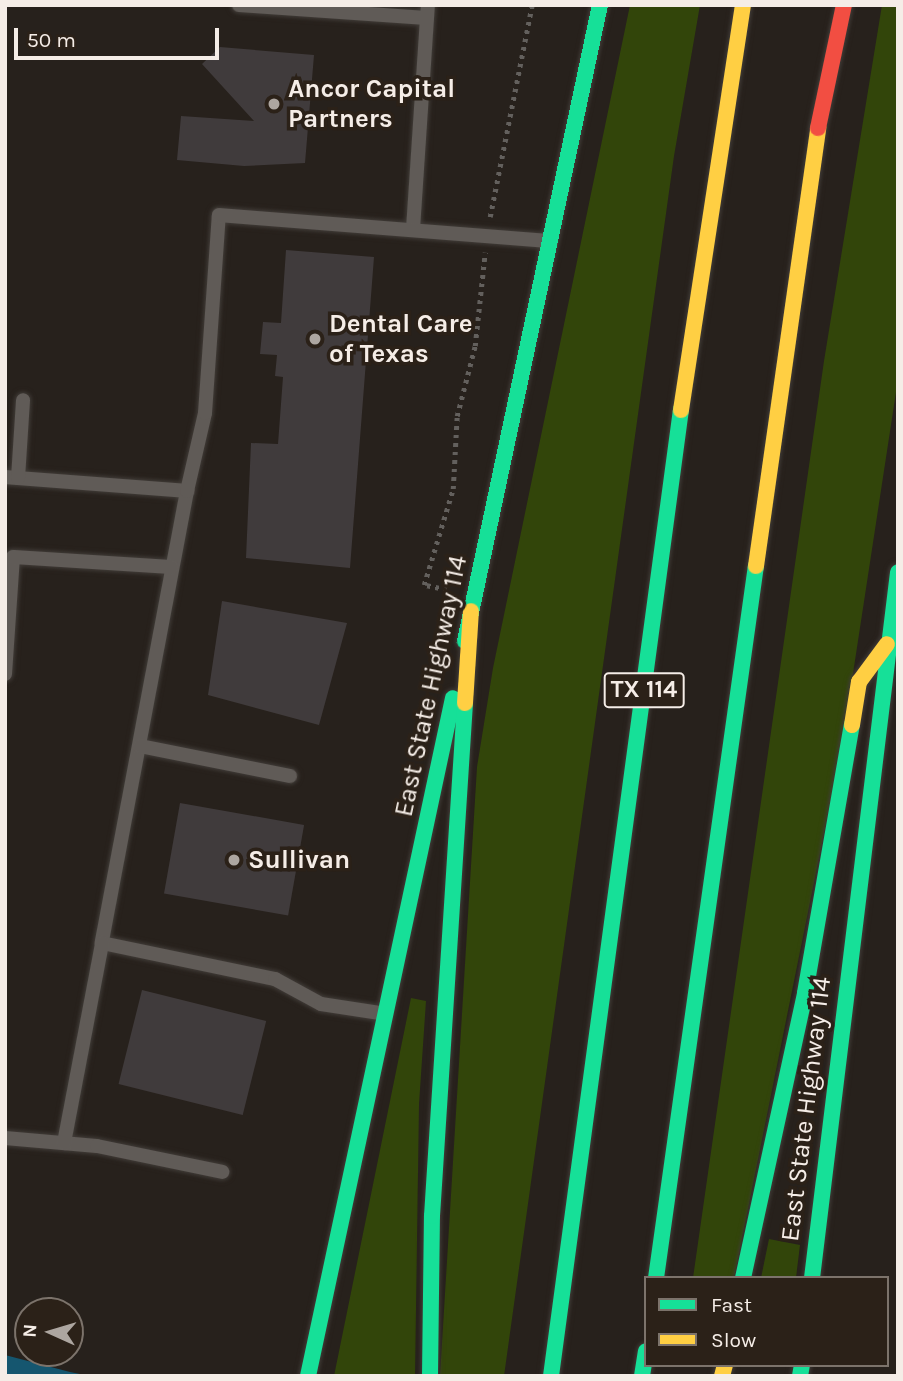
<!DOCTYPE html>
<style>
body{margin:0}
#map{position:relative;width:903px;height:1381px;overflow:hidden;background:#27211c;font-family:Karla,sans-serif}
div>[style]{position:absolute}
.green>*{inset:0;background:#32450a}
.water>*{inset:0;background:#15566f}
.building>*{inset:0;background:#403b3c;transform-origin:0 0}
.path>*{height:4.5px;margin-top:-2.25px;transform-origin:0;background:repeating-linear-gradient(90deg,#63605d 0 3.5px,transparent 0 8.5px)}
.roads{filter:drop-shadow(0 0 2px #413c38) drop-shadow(0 0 2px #413c38)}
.lane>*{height:14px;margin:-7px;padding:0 7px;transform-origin:7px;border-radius:7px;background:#605b57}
.fast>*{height:16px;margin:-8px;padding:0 8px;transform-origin:8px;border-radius:8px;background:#16e098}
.slow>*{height:16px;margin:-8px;padding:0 8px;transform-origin:8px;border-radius:8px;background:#ffcf43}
.jam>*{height:16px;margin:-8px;padding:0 8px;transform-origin:8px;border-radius:8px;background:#f24e42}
.dots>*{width:19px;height:19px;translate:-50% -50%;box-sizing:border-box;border:4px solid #2b2118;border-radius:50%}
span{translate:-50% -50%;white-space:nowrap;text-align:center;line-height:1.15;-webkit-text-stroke:7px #2b2118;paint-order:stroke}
.shield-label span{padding:2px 5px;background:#2b2118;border:2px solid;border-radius:5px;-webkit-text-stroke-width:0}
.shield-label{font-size:24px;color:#f5ede7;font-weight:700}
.poi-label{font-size:26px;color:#f5ede7;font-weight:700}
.left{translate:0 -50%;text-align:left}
.street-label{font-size:26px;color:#f5ede7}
.frame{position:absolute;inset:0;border:7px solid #f5ede7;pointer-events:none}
.legend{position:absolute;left:644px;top:1276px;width:245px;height:91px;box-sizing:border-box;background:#2b2118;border:2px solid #7c736b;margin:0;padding:9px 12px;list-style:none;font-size:21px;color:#f5ede7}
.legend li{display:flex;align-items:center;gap:14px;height:35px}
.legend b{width:35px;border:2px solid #7c736b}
.north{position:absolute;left:14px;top:1297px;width:70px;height:70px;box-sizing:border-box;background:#2b2118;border:2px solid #7c736b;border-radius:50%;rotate:274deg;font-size:19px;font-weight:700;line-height:28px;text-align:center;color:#f5ede7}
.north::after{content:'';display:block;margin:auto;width:24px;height:32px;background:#ada6a0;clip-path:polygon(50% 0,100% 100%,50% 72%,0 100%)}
.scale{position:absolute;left:14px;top:28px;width:205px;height:32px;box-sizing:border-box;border:4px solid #f5ede7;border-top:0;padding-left:9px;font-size:21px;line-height:24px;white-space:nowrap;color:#f5ede7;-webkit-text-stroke:5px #2b2118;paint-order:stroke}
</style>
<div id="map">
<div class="green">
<i style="clip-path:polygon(630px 5px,700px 5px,674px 156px,504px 1376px,440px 1376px,477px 767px,493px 668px)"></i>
<i style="clip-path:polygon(882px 5px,898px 5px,898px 379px,843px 739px,734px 1278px,693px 1278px,824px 361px)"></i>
<i style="clip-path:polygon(411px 998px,426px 1001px,419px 1104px,415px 1376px,334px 1376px)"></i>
<i style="clip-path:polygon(769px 1239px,800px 1245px,796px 1278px,761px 1278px)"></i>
</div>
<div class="water">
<i style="clip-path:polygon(5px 1355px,70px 1372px,90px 1376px,5px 1376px)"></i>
</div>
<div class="building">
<i style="clip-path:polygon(220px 47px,314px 55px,305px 163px,244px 166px,177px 160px,181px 116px,254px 121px,202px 64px)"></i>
<i style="clip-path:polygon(286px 250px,374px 257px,350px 568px,246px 558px,251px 443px,278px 444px,283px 377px,275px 376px,277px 355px,260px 354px,263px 322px,281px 323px)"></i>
<i style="clip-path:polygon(222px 601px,347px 623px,319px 725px,208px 695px)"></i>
<i style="left:180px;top:803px;width:126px;height:92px;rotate:10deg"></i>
<i style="left:142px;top:990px;width:128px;height:97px;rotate:14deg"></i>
</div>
<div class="path">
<i style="left:490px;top:217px;width:216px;rotate:-78.8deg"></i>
<i style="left:447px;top:590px;width:24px;rotate:-168deg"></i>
<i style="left:424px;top:585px;width:100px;rotate:-73.2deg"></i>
<i style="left:453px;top:489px;width:73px;rotate:-86.9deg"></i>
<i style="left:457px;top:416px;width:72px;rotate:-75.6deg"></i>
<i style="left:475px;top:346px;width:94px;rotate:-83.9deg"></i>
</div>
<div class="roads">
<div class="lane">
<i style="left:239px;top:5px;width:188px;rotate:4deg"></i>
<i style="left:413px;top:229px;width:225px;rotate:-86.2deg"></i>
<i style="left:5px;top:477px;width:183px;rotate:4.4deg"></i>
<i style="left:187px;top:491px;width:460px;rotate:100.7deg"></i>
<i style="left:102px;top:943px;width:177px;rotate:11.8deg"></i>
<i style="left:275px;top:979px;width:52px;rotate:28.5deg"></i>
<i style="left:321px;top:1004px;width:66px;rotate:8.7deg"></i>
<i style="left:18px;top:478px;width:78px;rotate:-86.3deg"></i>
<i style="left:187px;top:491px;width:80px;rotate:-77deg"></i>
<i style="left:205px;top:413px;width:198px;rotate:-86deg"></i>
<i style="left:219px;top:215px;width:333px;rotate:4.5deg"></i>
<i style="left:5px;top:674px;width:117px;rotate:-86.1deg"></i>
<i style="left:13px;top:557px;width:159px;rotate:3.6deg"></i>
<i style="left:140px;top:746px;width:153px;rotate:11.3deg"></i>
<i style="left:5px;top:1138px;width:92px;rotate:5deg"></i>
<i style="left:97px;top:1146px;width:128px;rotate:11.7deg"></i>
<i style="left:64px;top:1143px;width:204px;rotate:-79.2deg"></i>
</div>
<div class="fast">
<i style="left:465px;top:641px;width:650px;rotate:-78.02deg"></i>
<i style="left:656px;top:1278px;width:719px;rotate:-82.01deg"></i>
<i style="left:743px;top:1278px;width:292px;rotate:-77.7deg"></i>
<i style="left:805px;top:993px;width:272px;rotate:-80.1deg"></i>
<i style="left:812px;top:1278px;width:711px;rotate:-83.05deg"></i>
<i style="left:308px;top:1376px;width:693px;rotate:-77.93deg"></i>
<i style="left:430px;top:1376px;width:160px;rotate:-89.3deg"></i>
<i style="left:432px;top:1216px;width:514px;rotate:-86.32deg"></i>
<i style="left:551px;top:1376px;width:975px;rotate:-82.34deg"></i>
<i style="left:642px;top:1376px;width:25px;rotate:-81deg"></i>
<i style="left:800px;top:1376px;width:11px;rotate:-80deg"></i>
</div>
<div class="slow">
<i style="left:681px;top:410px;width:410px;rotate:-81.3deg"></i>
<i style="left:756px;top:566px;width:442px;rotate:-81.9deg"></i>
<i style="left:465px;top:703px;width:92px;rotate:-86.3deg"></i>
<i style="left:852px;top:725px;width:44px;rotate:-80.8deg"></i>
<i style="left:859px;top:682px;width:47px;rotate:-53.6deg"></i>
<i style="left:722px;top:1376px;width:11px;rotate:-75deg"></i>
</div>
<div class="jam">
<i style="left:818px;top:128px;width:126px;rotate:-78.1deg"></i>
</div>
</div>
<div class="dots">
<i style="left:274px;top:104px;background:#ada6a0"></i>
<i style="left:315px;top:339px;background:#ada6a0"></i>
<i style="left:234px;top:860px;background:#ada6a0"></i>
</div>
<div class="shield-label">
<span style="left:644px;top:690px">TX 114</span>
</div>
<div class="poi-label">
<span class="left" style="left:288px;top:104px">Ancor Capital<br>Partners</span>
<span class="left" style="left:329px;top:339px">Dental Care<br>of Texas</span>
<span class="left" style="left:248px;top:860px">Sullivan</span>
</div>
<div class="street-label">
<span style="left:431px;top:686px;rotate:-78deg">East State Highway 114</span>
<span style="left:806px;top:1109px;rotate:-83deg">East State Highway 114</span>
</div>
<div class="frame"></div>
<ul class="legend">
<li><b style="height:9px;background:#16e098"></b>Fast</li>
<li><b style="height:9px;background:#ffcf43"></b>Slow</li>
</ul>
<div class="north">N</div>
<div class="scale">50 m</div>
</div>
